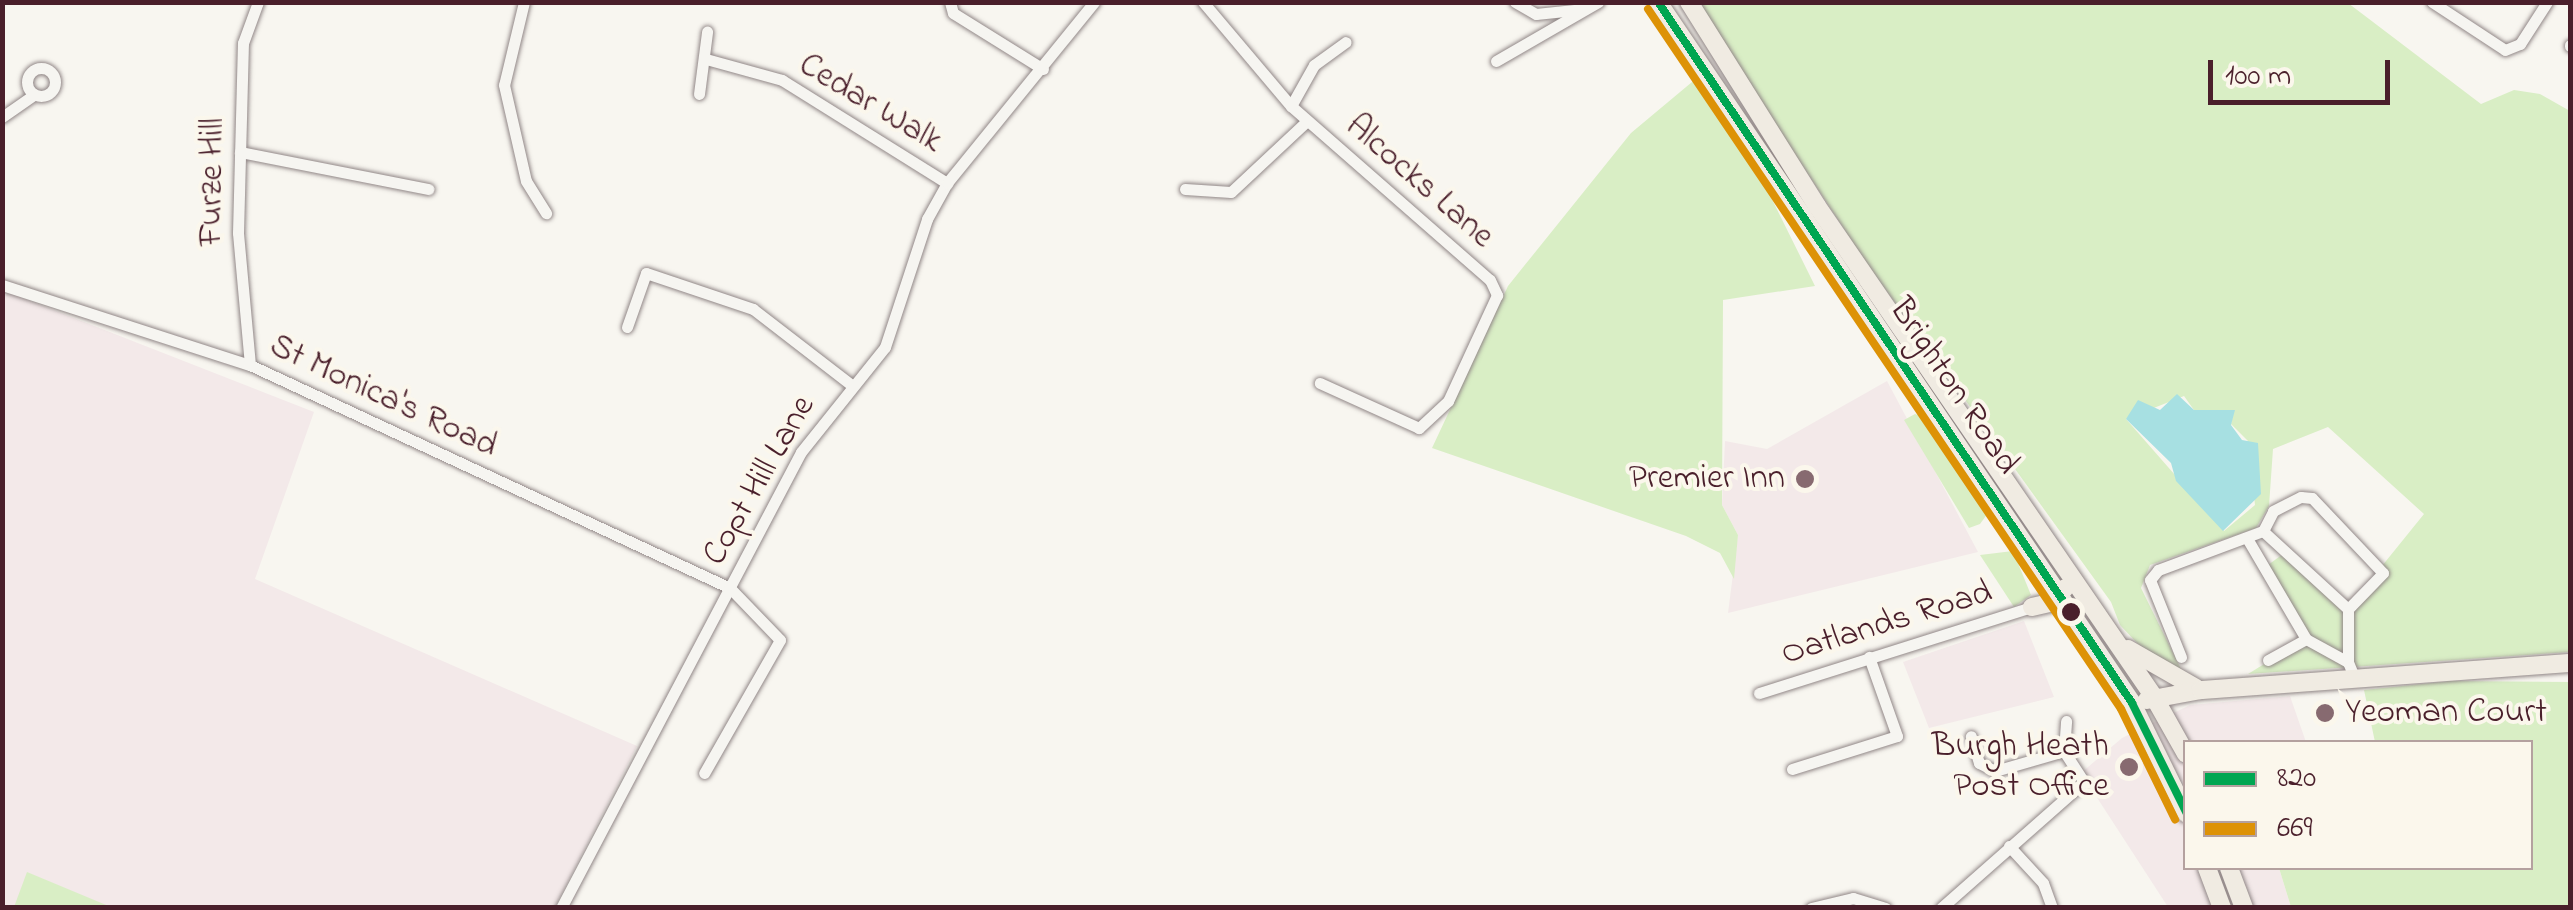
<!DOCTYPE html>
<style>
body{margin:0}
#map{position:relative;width:2573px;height:910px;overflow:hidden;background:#f8f6f0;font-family:"Indie Flower",sans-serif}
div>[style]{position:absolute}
.built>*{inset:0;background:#f3e9e9}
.green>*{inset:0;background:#d9eec5}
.water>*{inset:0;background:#a7e0e2}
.roads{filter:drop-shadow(0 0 2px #918787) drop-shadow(0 0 2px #918787)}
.minor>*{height:11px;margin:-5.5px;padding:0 5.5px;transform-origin:5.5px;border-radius:5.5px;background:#f6f5f1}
.minor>.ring{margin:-5.5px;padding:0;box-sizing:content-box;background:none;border:11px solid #f6f5f1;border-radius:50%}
.trunk>*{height:18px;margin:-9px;padding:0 9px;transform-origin:9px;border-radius:9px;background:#f0ebe2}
.bus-1>*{height:8px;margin:-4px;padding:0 4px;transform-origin:4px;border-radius:4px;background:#00a651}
.bus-2>*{height:8px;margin:-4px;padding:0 4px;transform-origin:4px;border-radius:4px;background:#dd9206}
.dots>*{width:28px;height:28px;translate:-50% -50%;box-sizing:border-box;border:5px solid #fbf7ec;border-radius:50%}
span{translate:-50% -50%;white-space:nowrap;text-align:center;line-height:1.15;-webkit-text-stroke:8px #fbf7ec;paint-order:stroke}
.street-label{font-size:35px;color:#4a1f2b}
.poi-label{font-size:35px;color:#4a1f2b}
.right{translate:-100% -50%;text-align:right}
.left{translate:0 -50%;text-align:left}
.frame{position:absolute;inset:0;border:5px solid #4a1f2b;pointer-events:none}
.legend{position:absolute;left:2183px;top:740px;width:350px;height:130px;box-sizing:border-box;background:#fbf7ec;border:2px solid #b4a19f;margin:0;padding:12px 18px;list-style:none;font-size:30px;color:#4a1f2b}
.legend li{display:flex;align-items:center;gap:20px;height:50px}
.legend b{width:50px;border:2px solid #b4a19f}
.scale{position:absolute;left:2208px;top:60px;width:182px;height:45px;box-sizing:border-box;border:5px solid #4a1f2b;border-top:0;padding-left:12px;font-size:30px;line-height:35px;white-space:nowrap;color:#4a1f2b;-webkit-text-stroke:8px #fbf7ec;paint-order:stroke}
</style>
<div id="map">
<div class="built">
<i style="clip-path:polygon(10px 293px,314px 412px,255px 579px,637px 746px,555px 907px,3px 908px,2px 297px)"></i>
<i style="clip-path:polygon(1887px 381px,1978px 552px,1728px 613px,1738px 535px,1722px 505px,1725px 441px,1767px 449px)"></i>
<i style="clip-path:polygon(2024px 621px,2054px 697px,1929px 728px,1903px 662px)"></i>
<i style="clip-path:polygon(2290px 696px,2306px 742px,2186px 742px,2186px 868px,2279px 868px,2291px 907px,2168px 907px,2081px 773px,2122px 738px,2190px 705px)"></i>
</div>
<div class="green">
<i style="clip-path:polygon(evenodd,1696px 3px,2348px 3px,2481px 104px,2514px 90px,2540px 94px,2570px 111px,2570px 652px,2248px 674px,2306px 638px,2268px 565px,2283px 554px,2348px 608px,2424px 514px,2328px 427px,2273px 449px,2269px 506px,2256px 528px,2150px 565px,2141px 588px,2184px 675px,2155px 662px,2120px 625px,2111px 602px,1867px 264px,1696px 3px,2184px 396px,2194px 410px,2234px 410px,2231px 424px,2248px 441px,2255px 505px,2224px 531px,2126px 419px,2184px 396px)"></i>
<i style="clip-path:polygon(1698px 77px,1747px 149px,1815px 286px,1723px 300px,1722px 505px,1738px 535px,1734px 579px,1720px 553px,1686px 536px,1432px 448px,1508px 286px,1631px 133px)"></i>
<i style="clip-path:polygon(1915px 414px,1927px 418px,1991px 509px,1980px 524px,1969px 528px,1904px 420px)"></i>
<i style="clip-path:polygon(2013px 551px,2031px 595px,2014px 607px,1980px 555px)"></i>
<i style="clip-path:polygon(2450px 681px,2570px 682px,2570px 907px,2291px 907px,2279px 868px,2530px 868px,2530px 742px,2375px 742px,2364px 690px)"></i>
<i style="clip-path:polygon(27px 872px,111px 907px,14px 907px)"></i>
</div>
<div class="water">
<i style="clip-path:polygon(2177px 394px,2194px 410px,2235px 410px,2231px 425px,2242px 440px,2258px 443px,2261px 494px,2223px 531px,2176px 481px,2171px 463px,2126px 419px,2138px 400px,2160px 410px)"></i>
</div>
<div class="roads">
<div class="minor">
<i style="left:524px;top:2px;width:85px;rotate:103.5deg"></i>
<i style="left:504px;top:85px;width:98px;rotate:77.1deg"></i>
<i style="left:526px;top:181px;width:38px;rotate:58deg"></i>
<i style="left:950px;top:2px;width:11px;rotate:75deg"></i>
<i style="left:953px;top:13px;width:106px;rotate:31.9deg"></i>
<i style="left:1203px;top:2px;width:136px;rotate:49.8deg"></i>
<i style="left:1291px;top:106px;width:264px;rotate:41.2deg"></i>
<i style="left:1490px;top:280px;width:17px;rotate:65deg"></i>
<i style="left:1497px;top:295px;width:117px;rotate:114.8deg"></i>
<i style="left:1448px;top:401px;width:40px;rotate:137deg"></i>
<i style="left:1419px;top:428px;width:109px;rotate:-155.6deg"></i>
<i style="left:1515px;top:2px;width:24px;rotate:30deg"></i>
<i style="left:1536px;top:14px;width:48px;rotate:-5.9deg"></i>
<i style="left:2432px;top:2px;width:87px;rotate:33.3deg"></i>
<i style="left:2505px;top:50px;width:16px;rotate:-22deg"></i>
<i style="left:2520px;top:44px;width:50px;rotate:-57.3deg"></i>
<i style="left:2570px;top:45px;width:1px;rotate:90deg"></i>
<i style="left:706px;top:59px;width:79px;rotate:15.4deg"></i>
<i style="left:782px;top:80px;width:195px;rotate:32deg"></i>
<i style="left:1496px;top:61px;width:118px;rotate:-30deg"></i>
<i class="ring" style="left:27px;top:68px;width:17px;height:17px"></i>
<i style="left:699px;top:94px;width:63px;rotate:-82.6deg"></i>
<i style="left:1291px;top:106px;width:47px;rotate:-60.7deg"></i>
<i style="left:1314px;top:65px;width:39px;rotate:-36deg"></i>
<i style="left:2px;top:117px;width:39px;rotate:-35deg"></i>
<i style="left:240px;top:152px;width:192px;rotate:11.1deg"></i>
<i style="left:1185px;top:189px;width:46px;rotate:3.7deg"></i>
<i style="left:1231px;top:192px;width:104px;rotate:-43.1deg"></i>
<i style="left:2px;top:285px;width:261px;rotate:17.9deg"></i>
<i style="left:250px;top:365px;width:529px;rotate:24.92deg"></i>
<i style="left:730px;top:588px;width:72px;rotate:46.1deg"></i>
<i style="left:780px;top:640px;width:153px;rotate:119.7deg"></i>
<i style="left:627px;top:327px;width:57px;rotate:-70.6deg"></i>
<i style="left:646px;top:273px;width:113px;rotate:18.6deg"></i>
<i style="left:753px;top:309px;width:123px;rotate:37.7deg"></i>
<i style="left:250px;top:365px;width:133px;rotate:-95.2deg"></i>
<i style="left:238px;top:233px;width:190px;rotate:-88.5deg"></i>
<i style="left:243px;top:43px;width:44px;rotate:-69.9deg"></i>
<i style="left:2248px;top:540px;width:115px;rotate:59.6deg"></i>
<i style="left:2306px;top:639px;width:48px;rotate:28.7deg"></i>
<i style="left:2348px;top:662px;width:16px;rotate:68deg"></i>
<i style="left:2181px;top:657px;width:83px;rotate:-111.9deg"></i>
<i style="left:2150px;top:580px;width:13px;rotate:-51deg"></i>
<i style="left:2158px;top:570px;width:112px;rotate:-20.4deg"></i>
<i style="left:2263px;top:531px;width:22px;rotate:-63deg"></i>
<i style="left:2273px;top:511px;width:31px;rotate:-27deg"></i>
<i style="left:2301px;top:497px;width:11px;rotate:5deg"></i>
<i style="left:2312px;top:498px;width:103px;rotate:46.6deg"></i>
<i style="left:2383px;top:573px;width:50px;rotate:134.2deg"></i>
<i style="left:2348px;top:609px;width:115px;rotate:-137.5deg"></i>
<i style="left:2268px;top:660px;width:43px;rotate:-28.9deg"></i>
<i style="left:2348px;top:662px;width:53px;rotate:-90deg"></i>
<i style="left:1759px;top:693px;width:286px;rotate:-17.5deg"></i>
<i style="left:2064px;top:751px;width:30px;rotate:-86deg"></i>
<i style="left:1792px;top:769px;width:110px;rotate:-17.4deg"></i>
<i style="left:1897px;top:736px;width:84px;rotate:-109.5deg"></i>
<i style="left:2009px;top:846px;width:50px;rotate:47.4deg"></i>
<i style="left:2043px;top:883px;width:27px;rotate:70deg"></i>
<i style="left:561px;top:908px;width:515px;rotate:-62.24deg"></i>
<i style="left:801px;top:452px;width:134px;rotate:-51.3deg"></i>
<i style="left:885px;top:347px;width:135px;rotate:-71.8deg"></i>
<i style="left:927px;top:219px;width:41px;rotate:-60.9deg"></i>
<i style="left:947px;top:183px;width:233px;rotate:-50.9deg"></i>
<i style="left:1811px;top:908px;width:43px;rotate:-13.4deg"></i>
<i style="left:1853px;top:898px;width:34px;rotate:17deg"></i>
<i style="left:1941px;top:908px;width:191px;rotate:-41.4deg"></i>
<i style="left:2084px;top:782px;width:37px;rotate:-123deg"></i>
<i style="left:2064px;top:751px;width:72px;rotate:163.8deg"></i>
<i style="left:1995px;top:771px;width:18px;rotate:-153deg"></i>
<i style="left:1979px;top:763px;width:28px;rotate:-107deg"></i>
</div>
<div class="trunk">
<i style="left:1658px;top:2px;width:846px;rotate:55.93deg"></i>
<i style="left:2132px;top:703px;width:123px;rotate:63.9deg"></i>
<i style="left:1689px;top:2px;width:241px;rotate:57.9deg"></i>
<i style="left:1817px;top:206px;width:596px;rotate:55.54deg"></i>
<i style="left:2154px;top:697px;width:65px;rotate:60.7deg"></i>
<i style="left:2032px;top:607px;width:18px;rotate:-13deg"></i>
<i style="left:2050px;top:603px;width:21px;rotate:-45deg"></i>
<i style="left:2128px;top:649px;width:78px;rotate:29.8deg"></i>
<i style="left:2147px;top:700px;width:55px;rotate:-10.5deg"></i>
<i style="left:2201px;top:690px;width:370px;rotate:-4.2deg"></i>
<i style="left:2207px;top:868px;width:43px;rotate:69.4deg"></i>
<i style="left:2229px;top:868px;width:43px;rotate:69.4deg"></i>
</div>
</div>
<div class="bus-1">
<i style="left:1658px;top:2px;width:846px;rotate:55.93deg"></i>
<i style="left:2132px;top:703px;width:122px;rotate:63.6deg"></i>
</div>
<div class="bus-2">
<i style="left:1648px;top:9px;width:845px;rotate:55.95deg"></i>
<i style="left:2121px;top:709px;width:123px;rotate:63.9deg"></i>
</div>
<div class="dots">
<i style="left:1805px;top:479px;background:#876a70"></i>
<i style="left:2071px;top:612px;background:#4a1f2b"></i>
<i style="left:2325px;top:713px;background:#876a70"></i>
<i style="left:2129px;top:767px;background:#876a70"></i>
</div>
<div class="street-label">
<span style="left:870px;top:104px;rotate:31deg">Cedar Walk</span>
<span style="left:213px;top:182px;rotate:-89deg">Furze Hill</span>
<span style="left:1419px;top:182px;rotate:41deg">Alcocks Lane</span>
<span style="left:1953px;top:387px;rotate:56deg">Brighton Road</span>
<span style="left:383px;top:397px;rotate:25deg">St Monica's Road</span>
<span style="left:760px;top:481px;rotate:-60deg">Copt Hill Lane</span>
<span style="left:1887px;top:624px;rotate:-17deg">Oatlands Road</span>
</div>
<div class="poi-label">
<span class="right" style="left:1785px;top:479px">Premier Inn</span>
<span class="left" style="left:2345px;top:713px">Yeoman Court</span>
<span class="right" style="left:2109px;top:767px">Burgh Heath<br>Post Office</span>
</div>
<div class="frame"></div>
<ul class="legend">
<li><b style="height:12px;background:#00a651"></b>820</li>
<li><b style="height:12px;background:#dd9206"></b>669</li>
</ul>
<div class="scale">100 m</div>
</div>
